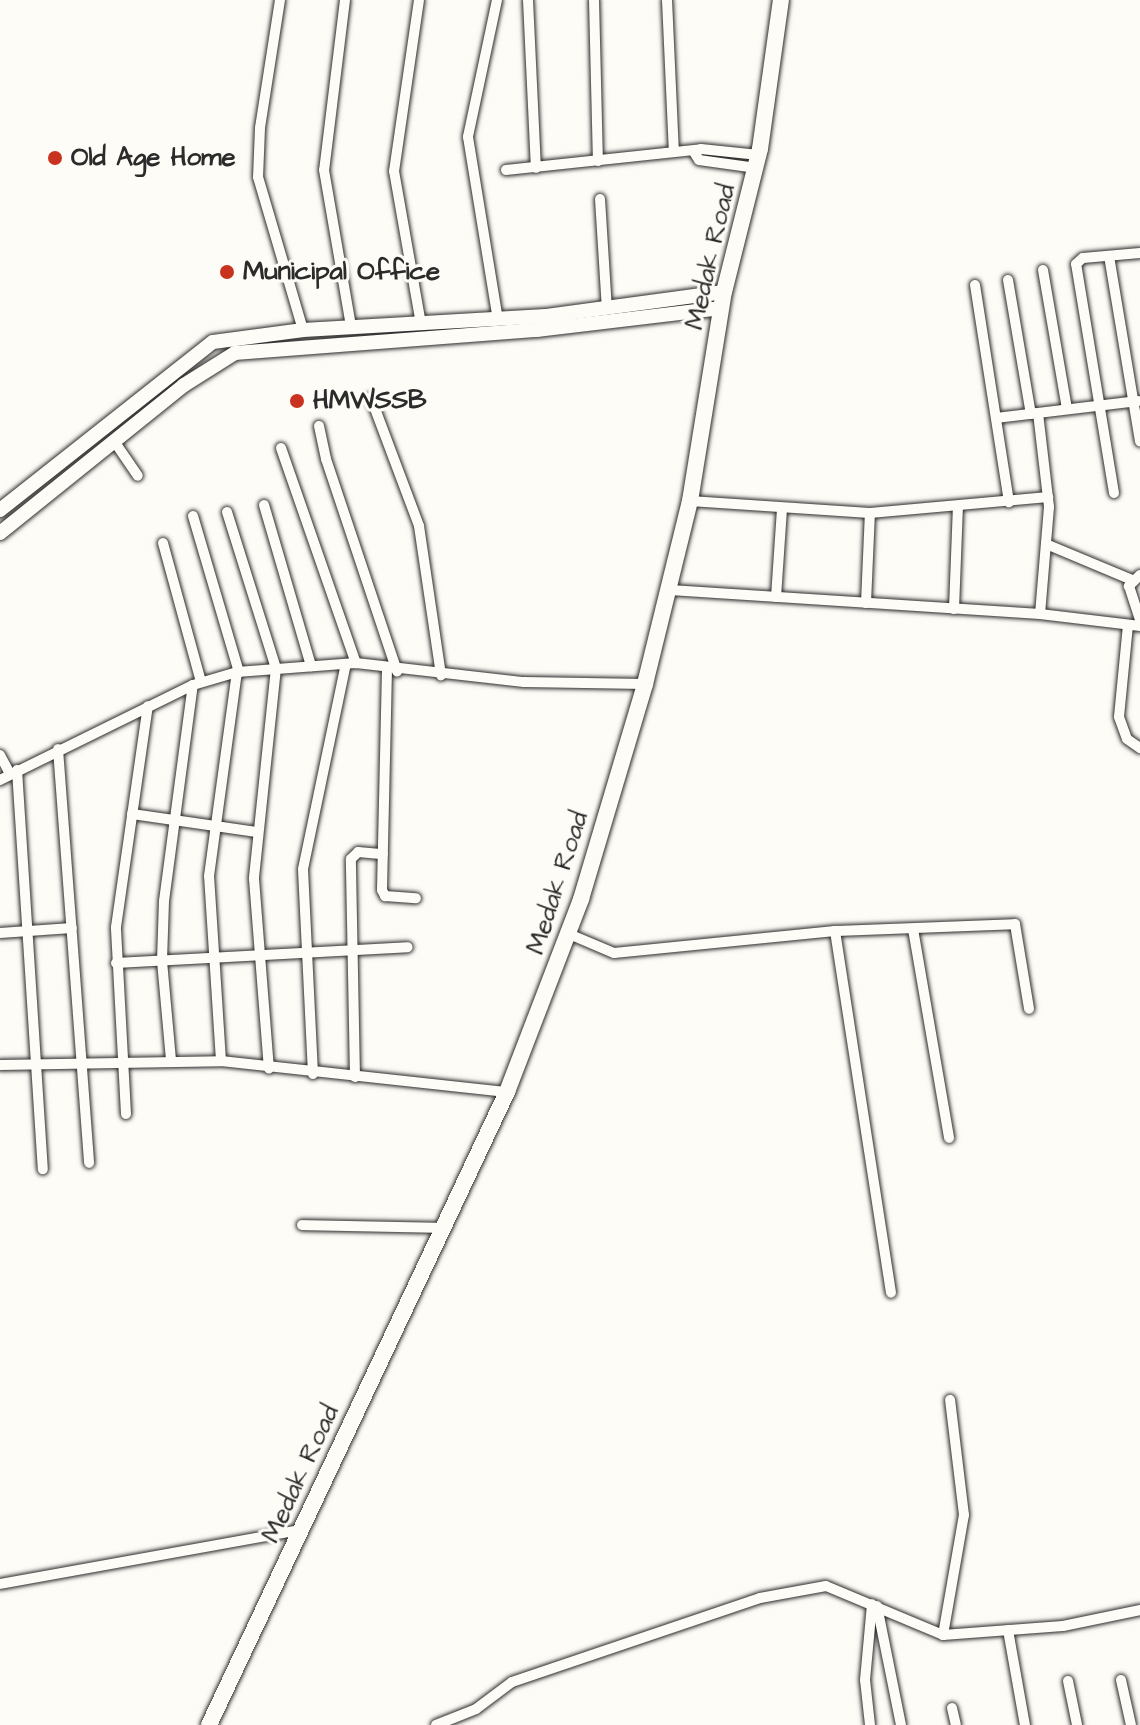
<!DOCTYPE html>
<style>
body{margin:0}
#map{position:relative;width:1140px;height:1725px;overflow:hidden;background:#fdfcf7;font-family:"Architects Daughter",sans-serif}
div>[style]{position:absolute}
.roads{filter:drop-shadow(0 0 2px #2b2b2b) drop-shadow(0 0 2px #2b2b2b)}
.street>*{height:10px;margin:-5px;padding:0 5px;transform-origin:5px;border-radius:5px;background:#fdfcf7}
.secondary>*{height:14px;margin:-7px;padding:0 7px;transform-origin:7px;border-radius:7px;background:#fdfcf7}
.primary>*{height:16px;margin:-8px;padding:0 8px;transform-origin:8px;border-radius:8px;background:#fdfcf7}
.dots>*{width:22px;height:22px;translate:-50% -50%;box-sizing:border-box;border:4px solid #fdfcf7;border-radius:50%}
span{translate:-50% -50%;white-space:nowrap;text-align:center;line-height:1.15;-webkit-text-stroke:6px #fdfcf7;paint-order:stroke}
.poi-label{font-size:26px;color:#2b2b2b;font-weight:700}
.left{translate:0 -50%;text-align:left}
.street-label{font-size:26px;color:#2b2b2b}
</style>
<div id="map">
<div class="roads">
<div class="street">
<i style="left:280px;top:0;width:130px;rotate:98.9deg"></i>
<i style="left:260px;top:128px;width:49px;rotate:92.3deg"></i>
<i style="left:258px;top:177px;width:159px;rotate:73.6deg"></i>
<i style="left:345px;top:0;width:171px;rotate:97deg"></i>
<i style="left:324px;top:170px;width:159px;rotate:80.2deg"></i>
<i style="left:419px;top:0;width:173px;rotate:98.3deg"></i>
<i style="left:394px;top:171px;width:155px;rotate:80deg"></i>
<i style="left:497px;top:0;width:140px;rotate:102deg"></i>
<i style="left:468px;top:137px;width:185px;rotate:80.7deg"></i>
<i style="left:528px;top:0;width:168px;rotate:87.3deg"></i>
<i style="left:594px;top:0;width:161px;rotate:88.6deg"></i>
<i style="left:667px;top:0;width:152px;rotate:87.4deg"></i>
<i style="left:694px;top:152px;width:9px;rotate:58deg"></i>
<i style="left:699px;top:160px;width:58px;rotate:8deg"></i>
<i style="left:506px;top:170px;width:196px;rotate:-6.1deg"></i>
<i style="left:701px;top:149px;width:58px;rotate:5.9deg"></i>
<i style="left:600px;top:199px;width:110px;rotate:86.4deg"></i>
<i style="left:1109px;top:256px;width:188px;rotate:80.5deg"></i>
<i style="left:1043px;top:270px;width:141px;rotate:80.2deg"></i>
<i style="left:1008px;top:280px;width:136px;rotate:80.3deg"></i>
<i style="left:975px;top:285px;width:220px;rotate:81.1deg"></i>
<i style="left:371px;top:398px;width:137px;rotate:69.4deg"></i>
<i style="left:419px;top:526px;width:151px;rotate:81.6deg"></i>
<i style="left:1038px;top:413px;width:95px;rotate:83.3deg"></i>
<i style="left:1049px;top:507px;width:107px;rotate:94.8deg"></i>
<i style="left:996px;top:418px;width:143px;rotate:-6.8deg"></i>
<i style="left:319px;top:426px;width:34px;rotate:78deg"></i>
<i style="left:326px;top:459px;width:224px;rotate:71.5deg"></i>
<i style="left:114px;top:441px;width:42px;rotate:55.6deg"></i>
<i style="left:281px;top:448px;width:228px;rotate:70.8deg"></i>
<i style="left:1114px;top:493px;width:232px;rotate:-99.4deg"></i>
<i style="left:1076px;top:264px;width:9px;rotate:-41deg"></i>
<i style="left:1083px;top:258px;width:57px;rotate:-5deg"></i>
<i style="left:690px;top:501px;width:180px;rotate:3.8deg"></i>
<i style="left:870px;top:513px;width:179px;rotate:-5.1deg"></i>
<i style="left:264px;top:505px;width:168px;rotate:73.7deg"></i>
<i style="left:227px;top:512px;width:164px;rotate:72.6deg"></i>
<i style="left:276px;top:668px;width:212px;rotate:96deg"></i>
<i style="left:254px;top:879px;width:190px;rotate:85.5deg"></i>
<i style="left:193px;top:516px;width:163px;rotate:73.6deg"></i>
<i style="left:163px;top:543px;width:144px;rotate:74.7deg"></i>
<i style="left:1046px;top:544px;width:93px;rotate:22.7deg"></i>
<i style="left:1140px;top:575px;width:16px;rotate:135deg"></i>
<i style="left:1129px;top:586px;width:36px;rotate:72deg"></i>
<i style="left:670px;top:590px;width:371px;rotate:3.7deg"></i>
<i style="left:1040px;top:614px;width:101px;rotate:6.8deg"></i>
<i style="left:776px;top:597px;width:88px;rotate:-86.1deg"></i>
<i style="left:866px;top:603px;width:90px;rotate:-87.5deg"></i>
<i style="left:954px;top:609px;width:103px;rotate:-87.8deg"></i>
<i style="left:1128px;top:625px;width:92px;rotate:95.6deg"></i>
<i style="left:1119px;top:717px;width:23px;rotate:70deg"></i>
<i style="left:1127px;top:739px;width:16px;rotate:35deg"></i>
<i style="left:387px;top:669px;width:221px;rotate:91.3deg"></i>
<i style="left:382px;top:890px;width:7px;rotate:63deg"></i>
<i style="left:385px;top:896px;width:31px;rotate:4deg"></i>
<i style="left:58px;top:749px;width:415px;rotate:85.7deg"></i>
<i style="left:0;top:755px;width:21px;rotate:62deg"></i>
<i style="left:17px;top:770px;width:400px;rotate:86.3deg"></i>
<i style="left:0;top:780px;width:215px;rotate:-26.2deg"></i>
<i style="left:193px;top:685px;width:46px;rotate:-16.5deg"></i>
<i style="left:237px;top:672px;width:119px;rotate:-4.3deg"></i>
<i style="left:356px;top:663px;width:169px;rotate:6.5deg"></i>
<i style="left:524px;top:682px;width:121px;rotate:0.9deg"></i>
<i style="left:132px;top:814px;width:126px;rotate:8.2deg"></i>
<i style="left:913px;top:929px;width:212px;rotate:80.2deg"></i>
<i style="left:835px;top:931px;width:180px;rotate:-2.2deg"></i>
<i style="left:1015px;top:924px;width:86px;rotate:80.6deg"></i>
<i style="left:0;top:933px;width:72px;rotate:-4deg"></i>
<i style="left:569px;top:934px;width:49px;rotate:22.9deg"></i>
<i style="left:614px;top:953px;width:222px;rotate:-5.7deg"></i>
<i style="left:835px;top:931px;width:366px;rotate:81.2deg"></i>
<i style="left:116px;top:963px;width:292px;rotate:-3.1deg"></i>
<i style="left:171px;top:1060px;width:99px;rotate:-95.2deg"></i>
<i style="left:162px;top:961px;width:60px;rotate:-88.1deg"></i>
<i style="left:164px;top:901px;width:218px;rotate:-82.4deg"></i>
<i style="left:221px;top:1061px;width:185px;rotate:-93.7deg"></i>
<i style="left:209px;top:876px;width:206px;rotate:-82.2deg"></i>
<i style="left:0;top:1065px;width:221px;rotate:-1deg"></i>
<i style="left:221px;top:1061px;width:288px;rotate:6.2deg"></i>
<i style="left:313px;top:1074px;width:205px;rotate:-92.8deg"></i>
<i style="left:303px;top:869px;width:209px;rotate:-78.2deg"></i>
<i style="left:355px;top:1077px;width:218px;rotate:-91.1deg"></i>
<i style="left:351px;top:859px;width:10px;rotate:-45deg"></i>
<i style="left:358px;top:852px;width:25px;rotate:5deg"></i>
<i style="left:126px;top:1114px;width:187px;rotate:-93.1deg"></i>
<i style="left:116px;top:927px;width:223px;rotate:-81.8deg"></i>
<i style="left:302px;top:1225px;width:141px;rotate:1.2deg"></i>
<i style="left:0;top:1584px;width:306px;rotate:-10.2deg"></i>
<i style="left:877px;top:1606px;width:121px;rotate:78.6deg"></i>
<i style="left:1008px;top:1630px;width:97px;rotate:79.9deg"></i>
<i style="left:943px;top:1635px;width:122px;rotate:-80.1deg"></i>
<i style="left:964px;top:1515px;width:116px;rotate:-96.9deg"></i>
<i style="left:1121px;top:1680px;width:46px;rotate:77.5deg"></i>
<i style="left:1068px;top:1681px;width:45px;rotate:78.4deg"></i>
<i style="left:952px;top:1708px;width:17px;rotate:77deg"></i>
<i style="left:436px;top:1725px;width:43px;rotate:-21.8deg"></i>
<i style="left:476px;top:1709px;width:45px;rotate:-36.9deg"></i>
<i style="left:512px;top:1682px;width:262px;rotate:-18.7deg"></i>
<i style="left:760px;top:1598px;width:67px;rotate:-10.3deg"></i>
<i style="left:826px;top:1586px;width:127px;rotate:22.7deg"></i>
<i style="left:943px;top:1635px;width:120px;rotate:-4.3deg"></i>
<i style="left:1063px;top:1626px;width:79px;rotate:-11.7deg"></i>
<i style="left:870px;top:1725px;width:45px;rotate:-96.3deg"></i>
<i style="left:865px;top:1680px;width:76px;rotate:-84.7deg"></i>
</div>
<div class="secondary">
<i style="left:0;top:510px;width:271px;rotate:-38.3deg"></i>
<i style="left:213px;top:342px;width:91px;rotate:-7.6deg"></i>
<i style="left:303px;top:330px;width:243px;rotate:-3.3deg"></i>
<i style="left:546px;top:316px;width:180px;rotate:-7.7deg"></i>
<i style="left:0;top:533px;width:236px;rotate:-38.8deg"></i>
<i style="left:184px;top:385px;width:60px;rotate:-32.1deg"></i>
<i style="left:235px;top:353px;width:303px;rotate:-4.4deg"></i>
<i style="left:537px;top:330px;width:185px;rotate:-6.8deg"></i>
</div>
<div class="primary">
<i style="left:209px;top:1725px;width:700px;rotate:-64.79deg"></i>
<i style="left:507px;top:1092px;width:207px;rotate:-69deg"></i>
<i style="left:581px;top:899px;width:224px;rotate:-73.4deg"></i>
<i style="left:645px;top:684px;width:188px;rotate:-76.2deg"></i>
<i style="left:690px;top:501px;width:212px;rotate:-80.8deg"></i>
<i style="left:724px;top:292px;width:147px;rotate:-75.9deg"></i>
<i style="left:760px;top:149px;width:150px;rotate:-82deg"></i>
</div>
</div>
<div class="dots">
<i style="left:55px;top:158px;background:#c8321e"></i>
<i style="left:227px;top:272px;background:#c8321e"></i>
<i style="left:297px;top:401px;background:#c8321e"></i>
</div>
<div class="poi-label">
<span class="left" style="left:71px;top:158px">Old Age Home</span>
<span class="left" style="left:243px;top:272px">Municipal Office</span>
<span class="left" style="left:313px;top:401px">HMWSSB</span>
</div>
<div class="street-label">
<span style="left:711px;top:257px;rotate:-77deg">Medak Road</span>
<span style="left:558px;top:883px;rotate:-72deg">Medak Road</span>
<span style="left:301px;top:1474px;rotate:-65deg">Medak Road</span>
</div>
</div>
